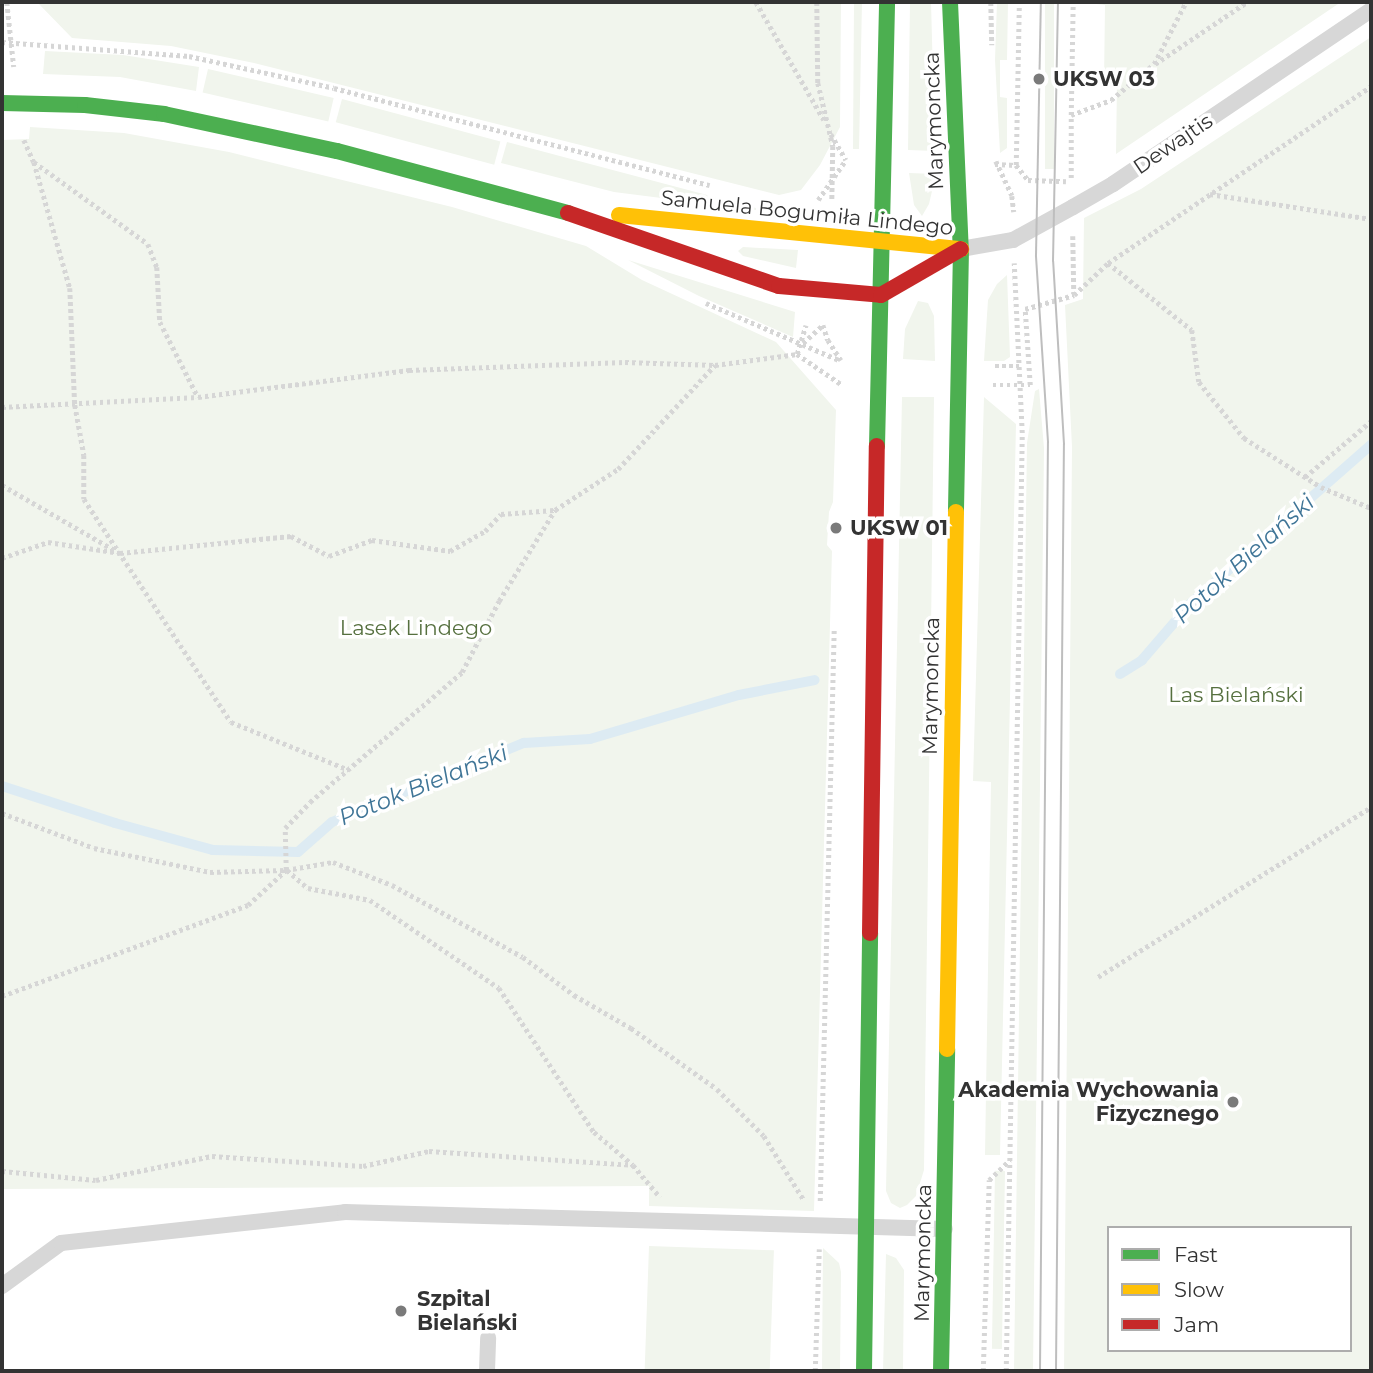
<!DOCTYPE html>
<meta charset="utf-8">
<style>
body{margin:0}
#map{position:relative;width:1373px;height:1373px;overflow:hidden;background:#fff;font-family:Montserrat,sans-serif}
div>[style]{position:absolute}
.green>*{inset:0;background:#f1f5ed;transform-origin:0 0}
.stream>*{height:10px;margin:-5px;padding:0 5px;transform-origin:5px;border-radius:5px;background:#ddebf3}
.path>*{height:4.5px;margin-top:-2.25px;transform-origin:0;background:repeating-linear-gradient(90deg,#d6d6d6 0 3.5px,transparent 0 7px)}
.lane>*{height:16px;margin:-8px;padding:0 8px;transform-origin:8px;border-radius:8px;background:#d7d7d7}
.fast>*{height:16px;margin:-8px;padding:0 8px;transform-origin:8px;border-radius:8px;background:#4caf50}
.slow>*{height:16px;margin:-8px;padding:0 8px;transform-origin:8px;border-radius:8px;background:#ffc107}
.jam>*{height:16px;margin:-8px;padding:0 8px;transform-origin:8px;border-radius:8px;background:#c62828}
.tram>*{height:2px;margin:-1px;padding:0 1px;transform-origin:1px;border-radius:1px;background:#bebebe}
.dots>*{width:19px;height:19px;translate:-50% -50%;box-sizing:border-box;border:4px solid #fff;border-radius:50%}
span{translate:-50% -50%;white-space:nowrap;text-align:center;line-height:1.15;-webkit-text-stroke:7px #fff;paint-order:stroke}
.poi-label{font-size:21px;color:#333;font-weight:700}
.left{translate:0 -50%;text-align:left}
.right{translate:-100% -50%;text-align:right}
.street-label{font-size:21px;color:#333}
.park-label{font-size:21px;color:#56703f}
.water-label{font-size:23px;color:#3f7597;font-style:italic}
.frame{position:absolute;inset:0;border:4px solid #333;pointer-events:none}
.legend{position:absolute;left:1107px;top:1226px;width:245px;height:126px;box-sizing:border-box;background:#fff;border:2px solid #adadad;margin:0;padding:9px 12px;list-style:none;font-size:21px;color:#333}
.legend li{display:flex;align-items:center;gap:14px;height:35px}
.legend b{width:35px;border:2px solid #adadad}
</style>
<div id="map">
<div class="green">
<i style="clip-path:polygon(37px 2px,841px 2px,840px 127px,820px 165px,801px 190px,779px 195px,254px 63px,171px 46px,72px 38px)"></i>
<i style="clip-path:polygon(854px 2px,862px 2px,859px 149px,853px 149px)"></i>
<i style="clip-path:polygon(910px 2px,931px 2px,935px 151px,908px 150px)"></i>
<i style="clip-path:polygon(997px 2px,1008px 2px,1007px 60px,1000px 60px,1000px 97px,1007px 98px,1007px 148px,1000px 153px,995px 60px)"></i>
<i style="left:1045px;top:2px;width:9px;height:167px"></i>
<i style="clip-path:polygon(1079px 2px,1341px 2px,1116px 154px,1117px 82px,1104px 82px,1105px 5px)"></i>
<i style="clip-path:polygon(evenodd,1371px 37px,1371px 1371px,1064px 1371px,1072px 447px,1065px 305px,1083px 299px,1084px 218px,1141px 189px,1371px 37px,1109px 1228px,1350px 1228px,1350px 1350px,1109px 1350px,1109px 1228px)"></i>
<i style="clip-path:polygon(45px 51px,123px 55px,199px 67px,196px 91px,120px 77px,43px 74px)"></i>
<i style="left:208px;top:69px;width:129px;height:24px;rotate:13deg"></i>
<i style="left:342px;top:99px;width:164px;height:24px;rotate:15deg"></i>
<i style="clip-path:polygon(30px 127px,124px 133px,229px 152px,452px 207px,586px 246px,642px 280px,776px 342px,836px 410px,833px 502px,829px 512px,827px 545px,832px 551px,814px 1211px,649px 1206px,649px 1186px,2px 1189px,2px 140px,29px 139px)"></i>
<i style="clip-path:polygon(507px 142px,756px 208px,756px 210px,614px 192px,501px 163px)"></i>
<i style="clip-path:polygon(909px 173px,936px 174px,929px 204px,922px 216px,914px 205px)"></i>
<i style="clip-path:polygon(743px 247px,798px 250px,796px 268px,743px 256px,738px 251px)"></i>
<i style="clip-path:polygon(628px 260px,795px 312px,793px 337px,699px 296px)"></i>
<i style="clip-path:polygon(1007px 275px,1010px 357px,1004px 361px,984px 361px,988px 300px,997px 284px)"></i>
<i style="clip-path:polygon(918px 301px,928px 303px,934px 316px,935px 361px,903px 359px,905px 329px)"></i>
<i style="clip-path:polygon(1039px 389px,1044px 448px,1033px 1371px,1014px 1371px,1027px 443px,1035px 391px)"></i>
<i style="clip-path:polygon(902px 397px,934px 397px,924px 1170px,916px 1196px,907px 1205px,900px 1208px,891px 1203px,886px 1191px)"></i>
<i style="clip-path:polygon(984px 397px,1016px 424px,1000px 1155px,985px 1155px,991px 782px,973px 781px)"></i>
<i style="left:1005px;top:1171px;width:178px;height:10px;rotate:91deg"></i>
<i style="left:649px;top:1246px;width:125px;height:125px;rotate:2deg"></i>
<i style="clip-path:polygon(823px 1248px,839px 1263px,841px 1272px,840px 1371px,822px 1371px)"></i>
<i style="clip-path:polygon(886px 1254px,896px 1258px,904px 1270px,903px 1371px,883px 1371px)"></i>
</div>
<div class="stream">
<i style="left:1120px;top:674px;width:26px;rotate:-32deg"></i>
<i style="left:1142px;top:660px;width:75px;rotate:-49.3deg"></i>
<i style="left:1191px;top:603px;width:240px;rotate:-41.3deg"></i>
<i style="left:2px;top:786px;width:119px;rotate:18.1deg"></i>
<i style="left:115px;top:823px;width:102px;rotate:15.4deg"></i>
<i style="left:213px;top:850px;width:85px;rotate:1.3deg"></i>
<i style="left:298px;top:852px;width:45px;rotate:-41.4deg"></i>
<i style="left:332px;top:822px;width:208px;rotate:-22.4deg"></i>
<i style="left:524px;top:743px;width:66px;rotate:-3.5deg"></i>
<i style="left:590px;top:739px;width:155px;rotate:-16.5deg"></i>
<i style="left:739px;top:695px;width:77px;rotate:-11.2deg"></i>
</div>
<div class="path">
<i style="left:7px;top:2px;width:65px;rotate:83.9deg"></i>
<i style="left:756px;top:2px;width:136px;rotate:60deg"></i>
<i style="left:817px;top:2px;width:81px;rotate:89.3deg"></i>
<i style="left:818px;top:83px;width:65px;rotate:76.6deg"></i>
<i style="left:833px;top:146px;width:55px;rotate:91deg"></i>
<i style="left:991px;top:2px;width:43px;rotate:88.7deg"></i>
<i style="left:2px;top:42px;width:188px;rotate:4.3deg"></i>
<i style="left:189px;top:56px;width:148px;rotate:12.4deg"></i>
<i style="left:334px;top:88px;width:388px;rotate:14.5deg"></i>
<i style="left:1155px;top:64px;width:111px;rotate:-34deg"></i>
<i style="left:1071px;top:115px;width:113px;rotate:-89deg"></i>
<i style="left:831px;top:134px;width:30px;rotate:60deg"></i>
<i style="left:24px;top:140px;width:24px;rotate:66deg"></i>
<i style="left:34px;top:162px;width:140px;rotate:35.7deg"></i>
<i style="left:148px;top:244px;width:25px;rotate:69deg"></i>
<i style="left:157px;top:267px;width:55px;rotate:86.9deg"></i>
<i style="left:160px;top:322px;width:84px;rotate:63.1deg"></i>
<i style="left:996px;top:161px;width:38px;rotate:65deg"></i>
<i style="left:1012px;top:196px;width:16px;rotate:83deg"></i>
<i style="left:34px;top:162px;width:131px;rotate:74.1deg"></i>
<i style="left:70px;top:288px;width:117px;rotate:87.6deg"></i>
<i style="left:75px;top:405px;width:51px;rotate:79.8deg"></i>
<i style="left:84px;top:455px;width:44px;rotate:90deg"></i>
<i style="left:84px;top:499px;width:267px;rotate:56.6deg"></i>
<i style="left:231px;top:722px;width:127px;rotate:22.1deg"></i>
<i style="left:995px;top:164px;width:21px;rotate:3deg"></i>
<i style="left:1016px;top:165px;width:163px;rotate:-88.9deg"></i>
<i style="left:1016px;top:165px;width:19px;rotate:51deg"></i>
<i style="left:1028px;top:180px;width:38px;rotate:2deg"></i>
<i style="left:1071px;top:178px;width:63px;rotate:-90deg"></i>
<i style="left:1071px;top:115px;width:43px;rotate:-20.6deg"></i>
<i style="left:1111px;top:100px;width:56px;rotate:-39.9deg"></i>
<i style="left:1154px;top:64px;width:70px;rotate:-62.7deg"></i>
<i style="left:1210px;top:194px;width:163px;rotate:8.8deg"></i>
<i style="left:818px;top:200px;width:47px;rotate:-55.3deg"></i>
<i style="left:1073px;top:236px;width:58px;rotate:89deg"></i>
<i style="left:1108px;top:263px;width:107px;rotate:38.6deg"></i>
<i style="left:1192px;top:330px;width:52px;rotate:82.3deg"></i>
<i style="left:1199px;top:382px;width:72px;rotate:51.2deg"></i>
<i style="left:1244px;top:438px;width:91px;rotate:32.5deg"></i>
<i style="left:1321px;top:487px;width:54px;rotate:22.8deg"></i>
<i style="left:706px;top:303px;width:145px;rotate:23.2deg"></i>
<i style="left:823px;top:325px;width:16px;rotate:72deg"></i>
<i style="left:828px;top:340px;width:24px;rotate:57deg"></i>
<i style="left:803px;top:343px;width:25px;rotate:-42deg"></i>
<i style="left:797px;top:354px;width:30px;rotate:-73deg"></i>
<i style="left:995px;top:366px;width:24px"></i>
<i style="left:993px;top:385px;width:37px"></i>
<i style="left:1030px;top:385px;width:76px;rotate:-93.8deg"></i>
<i style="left:1025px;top:309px;width:51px;rotate:-15.9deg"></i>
<i style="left:1074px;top:295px;width:47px;rotate:-43.3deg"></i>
<i style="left:1108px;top:263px;width:317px;rotate:-33.9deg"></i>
<i style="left:2px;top:407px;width:196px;rotate:-2.9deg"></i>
<i style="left:198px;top:397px;width:213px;rotate:-7.3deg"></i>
<i style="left:409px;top:370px;width:216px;rotate:-2.1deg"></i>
<i style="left:625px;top:362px;width:90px;rotate:1.9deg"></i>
<i style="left:715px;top:365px;width:83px;rotate:-7.6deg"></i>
<i style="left:797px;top:354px;width:53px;rotate:34.3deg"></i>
<i style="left:1305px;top:477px;width:87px;rotate:-40.3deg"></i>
<i style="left:2px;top:485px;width:132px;rotate:30.1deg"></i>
<i style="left:2px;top:558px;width:49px;rotate:-19.2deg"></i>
<i style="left:48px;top:542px;width:73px;rotate:8.7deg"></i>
<i style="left:120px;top:553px;width:172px;rotate:-5.7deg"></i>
<i style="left:291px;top:536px;width:43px;rotate:27.8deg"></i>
<i style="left:329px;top:556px;width:46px;rotate:-20.4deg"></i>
<i style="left:372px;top:540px;width:79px;rotate:8deg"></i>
<i style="left:450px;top:551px;width:40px;rotate:-29.7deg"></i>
<i style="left:485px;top:531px;width:23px;rotate:-47deg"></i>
<i style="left:501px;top:514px;width:53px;rotate:-4.3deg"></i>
<i style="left:2px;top:813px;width:98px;rotate:20.8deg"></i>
<i style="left:94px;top:848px;width:118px;rotate:11.7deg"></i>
<i style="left:210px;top:872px;width:76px;rotate:-1.5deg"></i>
<i style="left:286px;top:870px;width:48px;rotate:-9.7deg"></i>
<i style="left:333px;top:862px;width:63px;rotate:21.3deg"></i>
<i style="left:392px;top:885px;width:149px;rotate:28.8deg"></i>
<i style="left:523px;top:957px;width:64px;rotate:36.7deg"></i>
<i style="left:574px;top:995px;width:66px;rotate:30.1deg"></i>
<i style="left:631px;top:1028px;width:105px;rotate:35.3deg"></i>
<i style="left:717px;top:1089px;width:66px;rotate:45deg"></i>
<i style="left:764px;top:1136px;width:75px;rotate:58deg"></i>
<i style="left:287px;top:870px;width:28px;rotate:41deg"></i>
<i style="left:308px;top:888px;width:63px;rotate:11deg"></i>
<i style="left:370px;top:900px;width:156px;rotate:34.3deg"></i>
<i style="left:499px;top:988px;width:173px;rotate:56.6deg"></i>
<i style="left:594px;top:1132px;width:51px;rotate:40.2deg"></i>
<i style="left:633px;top:1165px;width:42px;rotate:49.8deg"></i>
<i style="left:1098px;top:977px;width:322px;rotate:-31.9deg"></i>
<i style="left:2px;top:996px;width:262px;rotate:-20.3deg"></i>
<i style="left:248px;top:905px;width:52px;rotate:-42.6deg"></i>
<i style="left:286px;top:870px;width:42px;rotate:-91.4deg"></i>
<i style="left:285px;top:828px;width:36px;rotate:-46deg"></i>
<i style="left:310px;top:802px;width:200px;rotate:-40.5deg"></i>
<i style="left:462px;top:672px;width:80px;rotate:-62.5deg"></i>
<i style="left:499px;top:601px;width:107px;rotate:-58.4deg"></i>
<i style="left:555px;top:510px;width:75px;rotate:-33.1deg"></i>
<i style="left:618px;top:469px;width:142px;rotate:-47deg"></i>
<i style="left:2px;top:1171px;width:94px;rotate:5.5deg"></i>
<i style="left:96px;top:1180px;width:118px;rotate:-11.7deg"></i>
<i style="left:212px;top:1156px;width:151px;rotate:3.8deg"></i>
<i style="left:363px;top:1166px;width:68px;rotate:-12.8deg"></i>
<i style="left:429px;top:1151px;width:204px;rotate:3.9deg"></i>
<i style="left:820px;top:1201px;width:572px;rotate:-88.6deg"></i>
<i style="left:815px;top:1371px;width:122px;rotate:-88.1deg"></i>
<i style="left:983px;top:1371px;width:191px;rotate:-88.2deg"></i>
<i style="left:989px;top:1180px;width:29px;rotate:-44deg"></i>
<i style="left:1006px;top:1371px;width:938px;rotate:-89.02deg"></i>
<i style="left:1022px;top:433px;width:170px;rotate:-92.7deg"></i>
</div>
<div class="lane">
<i style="left:961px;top:249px;width:53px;rotate:-9.8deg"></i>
<i style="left:1013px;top:240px;width:68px;rotate:-28.8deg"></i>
<i style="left:1073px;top:207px;width:46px;rotate:-29.9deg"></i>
<i style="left:1113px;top:184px;width:311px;rotate:-34deg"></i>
<i style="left:2px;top:1286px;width:73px;rotate:-36.1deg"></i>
<i style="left:61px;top:1243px;width:286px;rotate:-6.2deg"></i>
<i style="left:345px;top:1212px;width:600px;rotate:1.62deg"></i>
<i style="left:487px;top:1371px;width:33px;rotate:-88deg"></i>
</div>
<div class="fast">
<i style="left:950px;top:2px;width:247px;rotate:87.5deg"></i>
<i style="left:961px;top:249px;width:263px;rotate:91.1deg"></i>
<i style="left:2px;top:103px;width:83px;rotate:1.4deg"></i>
<i style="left:85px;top:105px;width:80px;rotate:6.5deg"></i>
<i style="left:164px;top:114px;width:177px;rotate:12.1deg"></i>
<i style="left:337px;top:151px;width:239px;rotate:15deg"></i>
<i style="left:877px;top:446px;width:444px;rotate:-88.7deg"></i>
<i style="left:864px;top:1371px;width:438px;rotate:-89.2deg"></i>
<i style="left:941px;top:1371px;width:322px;rotate:-88.9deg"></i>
</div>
<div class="slow">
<i style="left:619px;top:215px;width:344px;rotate:5.7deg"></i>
<i style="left:947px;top:1049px;width:537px;rotate:-89.04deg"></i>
</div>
<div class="jam">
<i style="left:568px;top:213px;width:223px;rotate:19.1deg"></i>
<i style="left:779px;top:286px;width:102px;rotate:5deg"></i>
<i style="left:881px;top:295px;width:92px;rotate:-29.9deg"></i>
<i style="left:870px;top:933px;width:487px;rotate:-89.2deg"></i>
</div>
<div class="tram">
<i style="left:1040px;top:1371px;width:929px;rotate:-89.51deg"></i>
<i style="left:1048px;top:442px;width:187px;rotate:-93.7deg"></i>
<i style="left:1036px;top:255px;width:253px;rotate:-88.9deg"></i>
<i style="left:1056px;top:1371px;width:927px;rotate:-89.51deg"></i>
<i style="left:1064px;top:444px;width:183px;rotate:-93.4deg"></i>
<i style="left:1053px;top:261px;width:259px;rotate:-88.9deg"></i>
</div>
<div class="dots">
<i style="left:1039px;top:79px;background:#7a7a7a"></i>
<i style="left:836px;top:528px;background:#7a7a7a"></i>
<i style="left:1233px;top:1102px;background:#7a7a7a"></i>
<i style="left:401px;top:1311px;background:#7a7a7a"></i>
</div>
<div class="poi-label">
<span class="left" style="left:1053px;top:79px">UKSW 03</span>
<span class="left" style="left:850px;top:528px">UKSW 01</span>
<span class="right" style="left:1219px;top:1102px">Akademia Wychowania<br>Fizycznego</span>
<span class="left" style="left:417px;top:1311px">Szpital<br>Bielański</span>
</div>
<div class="street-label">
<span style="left:934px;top:121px;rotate:-92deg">Marymoncka</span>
<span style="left:1173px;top:144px;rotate:-34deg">Dewajtis</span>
<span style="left:807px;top:213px;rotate:6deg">Samuela Bogumiła Lindego</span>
<span style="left:931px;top:686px;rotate:-89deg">Marymoncka</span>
<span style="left:923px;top:1253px;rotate:-89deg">Marymoncka</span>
</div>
<div class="park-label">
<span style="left:416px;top:628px">Lasek Lindego</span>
<span style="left:1236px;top:695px">Las Bielański</span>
</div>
<div class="water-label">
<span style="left:1244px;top:559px;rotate:-42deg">Potok Bielański</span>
<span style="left:423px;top:785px;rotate:-22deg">Potok Bielański</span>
</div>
<div class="frame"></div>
<ul class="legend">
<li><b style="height:9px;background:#4caf50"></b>Fast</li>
<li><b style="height:9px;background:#ffc107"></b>Slow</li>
<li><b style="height:9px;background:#c62828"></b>Jam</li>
</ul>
</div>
